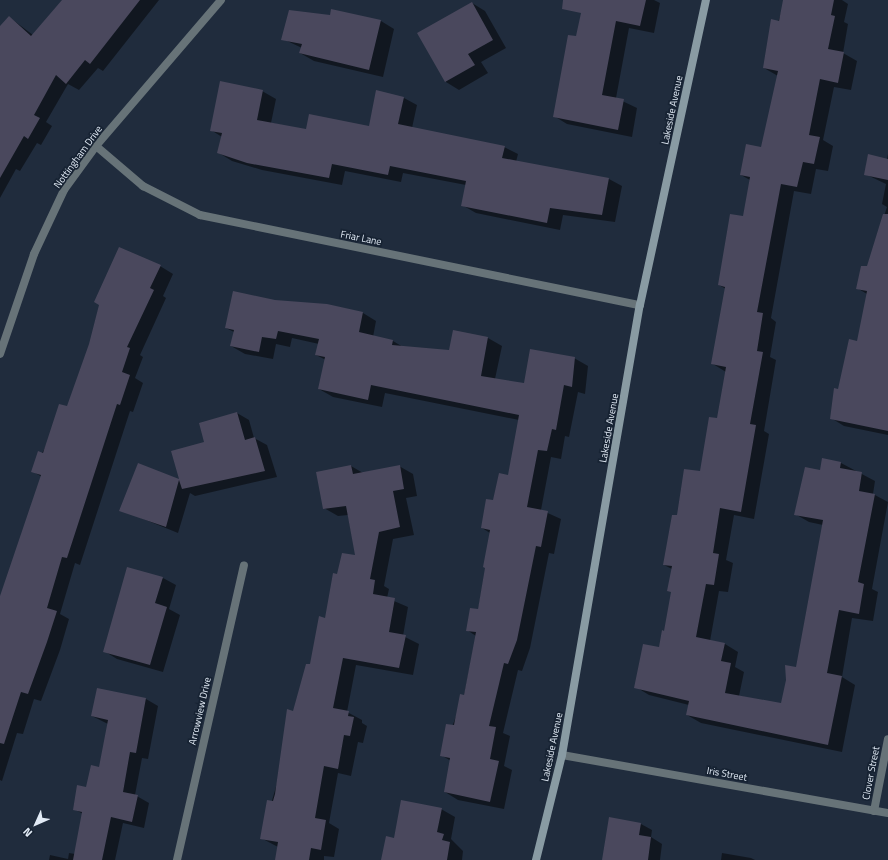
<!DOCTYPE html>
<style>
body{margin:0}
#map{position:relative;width:888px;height:860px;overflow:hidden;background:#202c3d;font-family:"Titillium Web",sans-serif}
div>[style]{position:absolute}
.shadow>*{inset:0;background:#0007}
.building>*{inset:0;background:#4a485d}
.street>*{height:8px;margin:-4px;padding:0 4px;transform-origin:4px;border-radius:4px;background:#677378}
.secondary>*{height:8px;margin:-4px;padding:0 4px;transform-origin:4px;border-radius:4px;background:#899ba3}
span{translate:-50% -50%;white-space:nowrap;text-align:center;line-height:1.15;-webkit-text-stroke:3.5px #172333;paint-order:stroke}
.street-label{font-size:10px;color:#e2ebf6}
.north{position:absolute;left:16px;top:804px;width:40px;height:40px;-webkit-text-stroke:3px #172333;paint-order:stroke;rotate:225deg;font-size:11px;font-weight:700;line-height:16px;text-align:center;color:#e2ebf6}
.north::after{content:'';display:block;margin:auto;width:14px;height:18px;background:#e2ebf6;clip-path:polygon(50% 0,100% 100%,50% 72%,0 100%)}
</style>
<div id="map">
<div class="shadow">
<i style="clip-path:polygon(64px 0,159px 0,103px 71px,98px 68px,79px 90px,68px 84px,46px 122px,52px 126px,41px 145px,37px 143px,20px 171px,16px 169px,0 198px,0 28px,9px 17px,33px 35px)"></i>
<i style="clip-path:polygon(584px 0,654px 0,660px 3px,654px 33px,629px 28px,616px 98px,637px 108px,632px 137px,567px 124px,554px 116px,577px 37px)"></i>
<i style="clip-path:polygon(785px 0,842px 0,848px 4px,844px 22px,848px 24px,843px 53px,857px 61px,851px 90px,834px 87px,823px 140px,833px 146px,828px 171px,816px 169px,811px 194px,794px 191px,771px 318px,776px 322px,770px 357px,776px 360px,764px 431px,769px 434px,754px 519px,734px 515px,726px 560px,733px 563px,728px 592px,719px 591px,710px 641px,725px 644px,738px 652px,735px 667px,744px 672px,739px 696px,782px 704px,797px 668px,823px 525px,809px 522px,795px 514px,821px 471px,841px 463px,875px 481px,873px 494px,888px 502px,872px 589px,878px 592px,873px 621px,852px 618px,842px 677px,855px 685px,842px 752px,701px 723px,687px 715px,689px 705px,649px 695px,636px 687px,659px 649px,665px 632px,672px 592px,672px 569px,664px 565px,678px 517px,701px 472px,718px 419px,726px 372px,713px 364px,726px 289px,719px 285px,744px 217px,750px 180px,741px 175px,762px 148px,778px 76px,764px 68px)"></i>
<i style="clip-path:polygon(472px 3px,485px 11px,506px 48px,481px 62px,488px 73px,459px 90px,446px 82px,419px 33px)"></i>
<i style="clip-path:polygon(332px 10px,381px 21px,394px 29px,383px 77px,314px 61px,300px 53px,302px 48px,283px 39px,330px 16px)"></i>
<i style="clip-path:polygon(262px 91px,276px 99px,271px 123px,306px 130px,369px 127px,404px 98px,417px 105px,412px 128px,504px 147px,518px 154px,516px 162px,609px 179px,622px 186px,615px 222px,563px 215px,560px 230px,476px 213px,462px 205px,466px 185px,403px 173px,401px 182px,345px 171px,342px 185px,262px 170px,232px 161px,219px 153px,222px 137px,211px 130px)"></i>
<i style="clip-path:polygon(888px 154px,888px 435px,844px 426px,831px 418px,858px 342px,867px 294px,857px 288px,867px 268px,887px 207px,882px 204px,886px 184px,865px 174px,887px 159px)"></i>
<i style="clip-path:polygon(160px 266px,173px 274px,163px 296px,166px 298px,140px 355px,143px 357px,135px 378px,143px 383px,133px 412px,130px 411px,80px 565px,75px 563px,60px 614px,69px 619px,60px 650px,41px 701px,34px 699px,23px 734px,17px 733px,2px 781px,0 780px,0 599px,42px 477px,32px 471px,68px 407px)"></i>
<i style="clip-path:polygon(275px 301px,326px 305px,363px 313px,376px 321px,373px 337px,393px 341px,403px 347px,450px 351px,454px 332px,488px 338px,502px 346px,495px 379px,525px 385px,574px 358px,588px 366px,585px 394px,578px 392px,569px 437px,565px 436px,561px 459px,551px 457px,541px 510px,561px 519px,554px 554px,549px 553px,530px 648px,522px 671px,518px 670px,503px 733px,510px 736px,504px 766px,512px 770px,504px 809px,458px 800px,445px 792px,451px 761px,441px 755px,464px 696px,476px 636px,467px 630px,478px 610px,486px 568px,490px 533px,482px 528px,509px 476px,519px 420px,385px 393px,382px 407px,333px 397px,319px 389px,326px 360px,316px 355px,319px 344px,292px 338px,290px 347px,276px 344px,273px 359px,245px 354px,231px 346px,234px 332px,226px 328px)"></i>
<i style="clip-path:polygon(237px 413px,249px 420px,254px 438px,267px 445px,277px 477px,195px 496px,190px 493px,178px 533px,121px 510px,138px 464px,180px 480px,205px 442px)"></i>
<i style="clip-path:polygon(351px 466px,363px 473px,399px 466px,413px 474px,417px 496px,406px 498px,414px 535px,393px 539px,384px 586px,389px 589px,387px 598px,408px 607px,403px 636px,419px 644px,413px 675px,356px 665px,347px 712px,362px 720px,362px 723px,367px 726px,363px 743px,358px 742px,351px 776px,338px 773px,329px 823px,339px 829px,334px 857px,324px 856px,324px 860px,276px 860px,278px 847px,261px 838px,338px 575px,356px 556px,348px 515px,338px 516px,324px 508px)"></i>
<i style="clip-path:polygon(163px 578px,176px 585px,169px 609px,180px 615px,163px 672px,117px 659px,104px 651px)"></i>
<i style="clip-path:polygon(146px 699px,158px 706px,148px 759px,142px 758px,135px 795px,149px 803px,144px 828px,123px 823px,115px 860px,49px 860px,50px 855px,68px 859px,69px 853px,75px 854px,83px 814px,74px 809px,100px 768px,108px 724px,92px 716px)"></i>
<i style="clip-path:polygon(441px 809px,455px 817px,451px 839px,463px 851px,462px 860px,382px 860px,394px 839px)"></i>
<i style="clip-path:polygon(641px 824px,652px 830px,651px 837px,662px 844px,660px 860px,606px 860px)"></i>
<i style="clip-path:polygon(722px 853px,751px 858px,755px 860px,721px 860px)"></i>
</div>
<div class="building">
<i style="clip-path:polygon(62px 0,140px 0,90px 64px,85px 60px,66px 84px,56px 75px,34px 115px,40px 118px,28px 139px,24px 136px,0 178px,0 26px,9px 16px,31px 36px)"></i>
<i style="clip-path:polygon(563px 0,646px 0,640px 26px,616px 21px,602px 95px,624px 99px,618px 130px,553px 117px,568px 35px,576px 36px,581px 13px,562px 9px)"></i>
<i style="clip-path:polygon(783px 0,834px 0,831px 15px,835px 16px,828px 49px,844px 52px,838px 83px,820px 79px,809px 135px,820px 137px,814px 164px,803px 162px,797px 187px,781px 184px,757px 312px,763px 313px,757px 351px,763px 352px,750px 424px,756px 425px,741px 512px,720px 508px,713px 553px,719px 554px,714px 585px,706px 584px,696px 637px,725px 643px,721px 661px,731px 663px,725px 693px,781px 703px,786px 680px,785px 665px,796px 667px,823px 520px,794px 515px,805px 467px,820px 470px,822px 458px,841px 462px,840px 468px,862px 472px,859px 491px,875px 494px,858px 582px,864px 584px,859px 614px,839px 610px,827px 673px,842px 676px,828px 745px,686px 715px,689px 701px,634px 688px,643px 644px,659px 647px,662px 630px,664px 631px,671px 592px,667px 591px,672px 566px,663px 565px,672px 515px,677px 515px,684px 469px,700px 471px,709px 417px,717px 418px,726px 367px,711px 364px,725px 287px,718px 285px,730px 214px,743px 216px,750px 177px,740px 175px,746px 144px,761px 147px,778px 71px,763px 68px,771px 19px,779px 21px)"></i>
<i style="clip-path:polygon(472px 2px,493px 40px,468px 54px,475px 65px,445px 82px,417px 33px)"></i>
<i style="clip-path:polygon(331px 9px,381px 20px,369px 70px,299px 53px,302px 44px,281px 40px,289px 10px,330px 15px)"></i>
<i style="clip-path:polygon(220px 81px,263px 90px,257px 120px,306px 129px,309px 114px,369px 126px,376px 90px,404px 97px,398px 124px,505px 146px,502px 158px,609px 178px,602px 215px,550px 208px,547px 223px,461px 206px,466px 181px,390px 166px,388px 175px,332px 164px,329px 178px,247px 163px,217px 153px,222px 133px,210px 131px)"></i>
<i style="clip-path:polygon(868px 154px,888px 159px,888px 180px,864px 175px)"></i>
<i style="clip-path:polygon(883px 214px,888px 214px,888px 431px,830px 419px,834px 388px,838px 389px,849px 339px,857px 341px,867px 291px,856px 289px,861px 266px,867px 266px)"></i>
<i style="clip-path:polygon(119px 247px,161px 265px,150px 288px,154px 290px,127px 347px,130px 348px,122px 372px,130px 375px,120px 405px,117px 404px,67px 558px,62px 557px,47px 608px,57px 611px,47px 642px,28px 694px,21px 692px,4px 744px,0 743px,0 596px,41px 475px,31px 472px,38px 451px,43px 453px,59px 404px,67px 406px,89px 344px,99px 305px,94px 302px)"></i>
<i style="clip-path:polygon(233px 291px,275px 300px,327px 304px,363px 312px,359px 332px,393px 340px,392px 345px,449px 350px,453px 330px,488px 337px,481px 376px,524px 383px,530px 349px,575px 357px,572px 387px,564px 385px,556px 430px,552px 429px,547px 451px,538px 450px,527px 507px,548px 511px,541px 547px,536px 546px,517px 640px,508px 664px,504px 663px,489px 726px,496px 727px,490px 759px,499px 761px,490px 802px,444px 792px,450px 758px,440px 756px,446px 724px,454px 725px,460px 694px,464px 695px,476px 632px,466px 631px,470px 608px,478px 609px,485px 568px,483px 567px,490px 530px,481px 528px,486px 499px,493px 500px,499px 473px,508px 475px,519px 415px,371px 385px,368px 400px,318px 389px,325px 357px,315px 355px,319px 339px,278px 331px,276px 339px,262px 337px,259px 352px,230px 346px,234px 330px,225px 328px)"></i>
<i style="clip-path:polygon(237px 412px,245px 440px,255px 437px,265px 471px,182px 489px,179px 480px,166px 527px,119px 511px,138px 463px,179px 479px,171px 451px,204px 442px,199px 423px)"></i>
<i style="clip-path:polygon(351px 465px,353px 474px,400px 465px,404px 489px,393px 491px,400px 527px,379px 532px,370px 579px,375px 580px,373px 594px,395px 598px,389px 632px,406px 635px,399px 668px,343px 658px,333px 708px,349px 711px,348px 716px,354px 717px,350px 736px,344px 735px,338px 769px,324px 766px,315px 818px,326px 820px,321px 850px,311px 848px,309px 860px,275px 860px,278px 842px,260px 839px,267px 800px,273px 801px,275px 794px,287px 709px,293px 711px,306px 664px,310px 664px,319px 616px,325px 618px,333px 573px,337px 574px,342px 553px,355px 555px,346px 506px,323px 509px,316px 472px)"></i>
<i style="clip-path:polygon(127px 567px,163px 577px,155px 603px,167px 607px,150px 665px,103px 652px)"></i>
<i style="clip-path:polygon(97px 688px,146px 698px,136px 753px,130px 752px,123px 792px,138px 795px,132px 822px,111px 817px,102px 860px,73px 860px,82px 812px,73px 810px,77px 785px,86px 787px,91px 765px,99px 767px,108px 720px,91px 716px)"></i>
<i style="clip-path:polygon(401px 800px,442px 808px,437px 832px,444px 834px,442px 840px,450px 842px,447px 860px,381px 860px,386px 836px,394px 838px)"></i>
<i style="clip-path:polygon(609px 817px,641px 823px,639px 835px,651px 837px,648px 860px,602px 860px)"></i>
</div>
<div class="street">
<i style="left:96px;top:146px;width:62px;rotate:40.4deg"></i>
<i style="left:143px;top:186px;width:64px;rotate:27deg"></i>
<i style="left:200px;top:215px;width:449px;rotate:11.6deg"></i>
<i style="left:0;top:354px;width:106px;rotate:-71.2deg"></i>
<i style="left:34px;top:254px;width:71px;rotate:-64.9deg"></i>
<i style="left:64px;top:190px;width:54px;rotate:-54deg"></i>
<i style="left:96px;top:146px;width:192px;rotate:-49.4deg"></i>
<i style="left:562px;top:755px;width:331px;rotate:10.1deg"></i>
<i style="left:874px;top:811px;width:73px;rotate:-79deg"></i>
<i style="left:177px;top:860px;width:302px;rotate:-77.2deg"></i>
</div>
<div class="secondary">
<i style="left:536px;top:860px;width:108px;rotate:-76.1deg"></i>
<i style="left:562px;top:755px;width:457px;rotate:-80.2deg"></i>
<i style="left:640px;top:305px;width:312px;rotate:-77.8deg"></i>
</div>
<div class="street-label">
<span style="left:672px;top:110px;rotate:-78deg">Lakeside Avenue</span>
<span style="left:78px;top:157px;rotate:-54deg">Nottingham Drive</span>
<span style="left:361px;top:238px;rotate:11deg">Friar Lane</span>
<span style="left:609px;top:428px;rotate:-80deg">Lakeside Avenue</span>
<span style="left:200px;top:711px;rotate:-77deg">Arrowview Drive</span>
<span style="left:552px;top:747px;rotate:-78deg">Lakeside Avenue</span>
<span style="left:871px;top:773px;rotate:-79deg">Clover Street</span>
<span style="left:727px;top:774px;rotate:10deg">Iris Street</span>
</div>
<div class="north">N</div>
</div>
